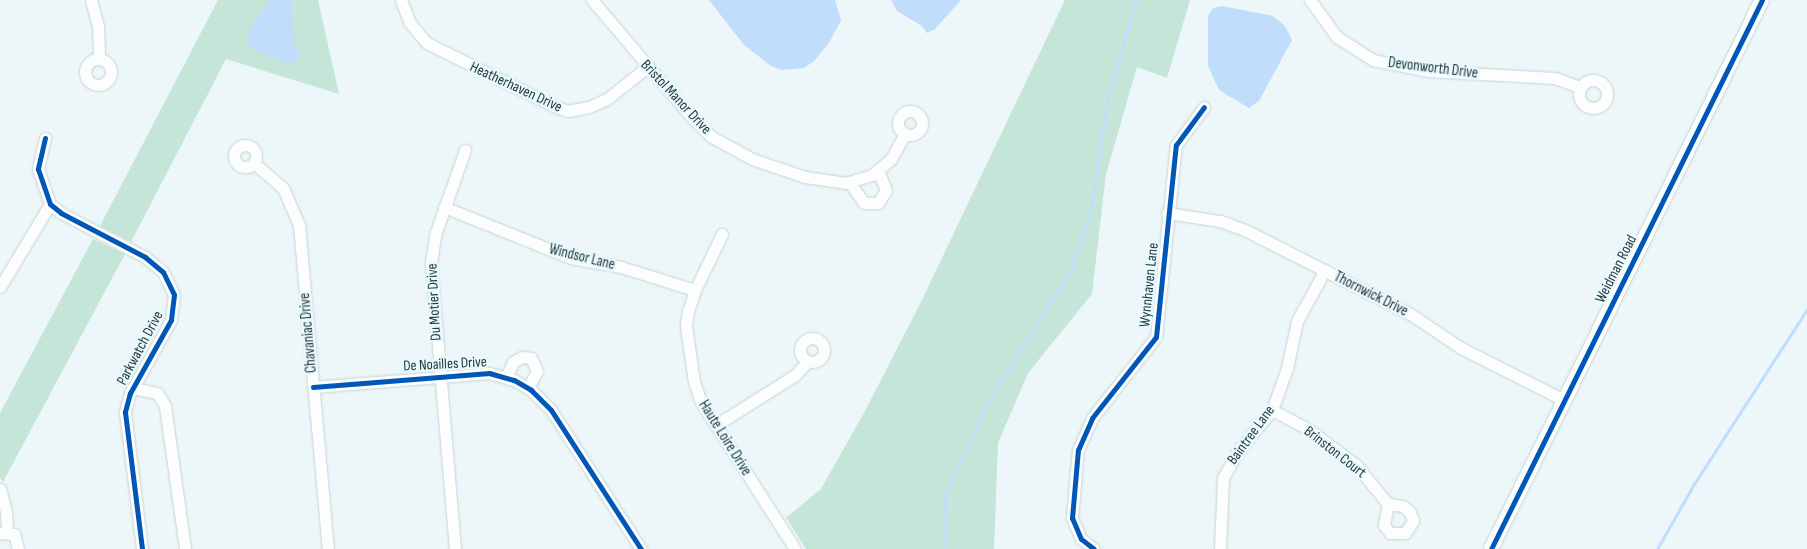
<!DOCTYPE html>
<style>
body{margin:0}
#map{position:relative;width:1807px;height:549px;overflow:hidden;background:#edf6f8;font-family:"Sofia Sans Condensed",sans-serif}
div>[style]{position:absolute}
.green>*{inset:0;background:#c5e5d9}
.water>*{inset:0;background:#c0ddfc}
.stream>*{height:3px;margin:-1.5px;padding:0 1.5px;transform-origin:1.5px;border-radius:1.5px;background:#c0ddfc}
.roads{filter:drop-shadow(0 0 1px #c6d4d6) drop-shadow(0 0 1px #c6d4d6)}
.minor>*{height:11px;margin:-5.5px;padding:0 5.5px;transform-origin:5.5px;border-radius:5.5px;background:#fcfefe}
.minor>.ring{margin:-5.5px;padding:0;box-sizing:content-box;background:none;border:11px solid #fcfefe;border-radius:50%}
.tertiary>*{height:14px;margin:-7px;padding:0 7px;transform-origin:7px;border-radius:7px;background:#fcfefe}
.cycleway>*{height:5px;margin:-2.5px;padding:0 2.5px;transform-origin:2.5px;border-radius:2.5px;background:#0057b8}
span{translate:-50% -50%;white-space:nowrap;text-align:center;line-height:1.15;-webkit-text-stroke:5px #e8fafd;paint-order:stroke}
.street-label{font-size:15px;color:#27393c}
</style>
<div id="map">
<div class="green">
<i style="clip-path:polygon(218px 0,318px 0,339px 94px,226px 59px,131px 242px,100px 226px)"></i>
<i style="clip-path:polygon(1065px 0,1190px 0,1167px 78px,1137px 67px,1106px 174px,1092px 294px,1028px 373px,998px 443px,994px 549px,806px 549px,786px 518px,821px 489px,866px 409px,921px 302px)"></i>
<i style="clip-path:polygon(93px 239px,125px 254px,3px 482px,0 478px,0 413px)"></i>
</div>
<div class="water">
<i style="clip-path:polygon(270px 0,291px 0,294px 41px,299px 52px,299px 58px,293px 62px,282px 62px,247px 47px,250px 29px)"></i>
<i style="clip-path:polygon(709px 0,835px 0,841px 20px,829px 43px,814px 61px,804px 68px,782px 70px,771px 66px,744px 45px)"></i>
<i style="clip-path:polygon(891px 0,961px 0,935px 29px,927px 33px,922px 26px,897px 11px)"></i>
<i style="clip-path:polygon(1222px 6px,1273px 16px,1285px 26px,1292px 40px,1259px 101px,1249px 108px,1219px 90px,1208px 66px,1208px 16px,1213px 8px)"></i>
</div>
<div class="stream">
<i style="left:944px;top:549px;width:52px;rotate:-88.9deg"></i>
<i style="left:945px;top:497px;width:103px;rotate:-65.9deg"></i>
<i style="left:987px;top:403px;width:157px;rotate:-57.7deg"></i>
<i style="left:1071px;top:270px;width:65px;rotate:-72.1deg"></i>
<i style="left:1091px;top:208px;width:113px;rotate:-81.4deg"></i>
<i style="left:1108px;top:96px;width:100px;rotate:-73.7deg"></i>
<i style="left:1657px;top:549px;width:75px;rotate:-60.4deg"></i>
<i style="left:1694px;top:484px;width:208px;rotate:-57.1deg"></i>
</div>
<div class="roads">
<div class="minor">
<i style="left:91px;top:0;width:27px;rotate:75deg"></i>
<i style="left:98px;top:26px;width:33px;rotate:88deg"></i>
<i style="left:401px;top:0;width:25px;rotate:69deg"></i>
<i style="left:410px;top:23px;width:26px;rotate:50deg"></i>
<i style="left:427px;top:43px;width:144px;rotate:26.4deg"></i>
<i style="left:556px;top:107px;width:13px;rotate:18deg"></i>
<i style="left:568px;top:111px;width:21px;rotate:-11deg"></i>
<i style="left:589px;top:107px;width:20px;rotate:-24deg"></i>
<i style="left:607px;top:99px;width:51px;rotate:-38.7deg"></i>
<i style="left:592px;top:0;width:155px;rotate:49.7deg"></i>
<i style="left:692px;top:118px;width:28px;rotate:44deg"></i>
<i style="left:712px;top:137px;width:46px;rotate:28.8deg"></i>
<i style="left:752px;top:159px;width:56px;rotate:18.8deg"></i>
<i style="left:805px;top:177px;width:41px;rotate:8.3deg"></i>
<i style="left:846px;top:183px;width:27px;rotate:-17deg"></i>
<i style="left:872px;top:175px;width:25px;rotate:-40deg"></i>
<i style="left:891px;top:159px;width:29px;rotate:-61deg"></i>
<i style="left:1310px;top:0;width:46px;rotate:53.9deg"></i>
<i style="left:1337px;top:37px;width:43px;rotate:32.6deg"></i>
<i style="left:1373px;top:60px;width:56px;rotate:11.3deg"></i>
<i style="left:1428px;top:71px;width:127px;rotate:3.2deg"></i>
<i style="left:1555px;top:78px;width:27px;rotate:20deg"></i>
<i class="ring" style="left:85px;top:59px;width:15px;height:15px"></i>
<i class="ring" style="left:1579px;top:80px;width:17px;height:17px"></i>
<i class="ring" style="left:898px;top:111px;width:13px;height:13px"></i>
<i style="left:45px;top:138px;width:32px;rotate:103deg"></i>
<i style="left:38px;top:169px;width:37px;rotate:71deg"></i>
<i style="left:50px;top:204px;width:14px;rotate:39deg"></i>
<i style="left:61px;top:213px;width:95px;rotate:27.6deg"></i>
<i style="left:145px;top:257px;width:23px;rotate:40deg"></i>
<i style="left:163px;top:272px;width:25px;rotate:64deg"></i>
<i style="left:174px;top:295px;width:25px;rotate:97deg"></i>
<i style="left:171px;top:320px;width:84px;rotate:119.3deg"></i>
<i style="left:130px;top:393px;width:20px;rotate:105deg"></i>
<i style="left:125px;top:412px;width:138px;rotate:82.9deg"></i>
<i class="ring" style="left:234px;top:145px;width:11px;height:11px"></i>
<i style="left:254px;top:163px;width:38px;rotate:41deg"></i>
<i style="left:283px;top:188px;width:40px;rotate:66.6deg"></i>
<i style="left:299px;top:225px;width:325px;rotate:84.9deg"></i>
<i style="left:849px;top:182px;width:26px;rotate:54deg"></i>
<i style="left:864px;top:203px;width:14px"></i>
<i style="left:878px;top:203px;width:15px;rotate:-58deg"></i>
<i style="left:886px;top:190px;width:22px;rotate:-112deg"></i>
<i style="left:444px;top:207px;width:137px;rotate:21.9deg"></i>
<i style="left:571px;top:258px;width:51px;rotate:10.2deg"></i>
<i style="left:621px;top:267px;width:77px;rotate:17.3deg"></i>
<i style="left:1167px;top:213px;width:54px;rotate:8.6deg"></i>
<i style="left:1220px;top:221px;width:29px;rotate:20deg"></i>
<i style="left:1247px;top:231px;width:185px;rotate:27deg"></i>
<i style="left:1412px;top:315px;width:59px;rotate:34deg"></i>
<i style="left:1461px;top:348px;width:115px;rotate:26.8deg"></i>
<i style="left:722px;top:234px;width:62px;rotate:115.7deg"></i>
<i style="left:695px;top:290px;width:22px;rotate:108deg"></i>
<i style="left:688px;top:311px;width:15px;rotate:98deg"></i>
<i style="left:686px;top:326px;width:57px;rotate:81.9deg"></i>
<i style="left:694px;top:382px;width:21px;rotate:71deg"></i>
<i style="left:701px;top:402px;width:174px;rotate:57.4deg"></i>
<i style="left:0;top:287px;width:97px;rotate:-58.9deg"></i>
<i class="ring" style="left:800px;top:338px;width:13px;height:13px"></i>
<i style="left:506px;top:377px;width:17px;rotate:-65deg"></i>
<i style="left:513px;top:362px;width:10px;rotate:-29deg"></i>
<i style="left:522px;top:357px;width:9px;rotate:6deg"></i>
<i style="left:531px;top:358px;width:14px;rotate:65deg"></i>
<i style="left:537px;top:371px;width:19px;rotate:118deg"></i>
<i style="left:313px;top:387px;width:177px;rotate:-4.5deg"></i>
<i style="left:489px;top:373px;width:26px;rotate:16deg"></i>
<i style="left:514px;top:380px;width:20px;rotate:30deg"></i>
<i style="left:531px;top:390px;width:28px;rotate:45deg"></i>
<i style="left:551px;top:410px;width:166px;rotate:57.1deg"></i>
<i style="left:133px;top:388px;width:25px;rotate:12deg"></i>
<i style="left:157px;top:393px;width:15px;rotate:58deg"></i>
<i style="left:165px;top:406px;width:144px;rotate:82deg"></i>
<i style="left:1272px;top:410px;width:41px;rotate:27.8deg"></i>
<i style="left:1308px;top:429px;width:60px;rotate:36.9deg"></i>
<i style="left:1356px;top:465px;width:50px;rotate:50.6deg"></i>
<i style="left:716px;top:425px;width:93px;rotate:-32.3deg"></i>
<i style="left:795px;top:375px;width:19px;rotate:-47deg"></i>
<i style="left:0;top:489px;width:24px;rotate:75deg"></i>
<i style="left:6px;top:512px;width:19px;rotate:87deg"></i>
<i style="left:1388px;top:504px;width:15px;rotate:8deg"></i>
<i style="left:1403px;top:506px;width:9px;rotate:41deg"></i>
<i style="left:1410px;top:512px;width:9px;rotate:72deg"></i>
<i style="left:1413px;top:521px;width:14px;rotate:124deg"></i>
<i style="left:1405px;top:533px;width:15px;rotate:180deg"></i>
<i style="left:1390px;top:533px;width:10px;rotate:-127deg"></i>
<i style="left:1384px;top:525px;width:21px;rotate:-79deg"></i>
<i style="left:0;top:533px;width:14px;rotate:4deg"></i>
<i style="left:14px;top:534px;width:16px;rotate:75deg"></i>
<i style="left:455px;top:549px;width:288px;rotate:-94.8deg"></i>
<i style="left:431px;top:262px;width:30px;rotate:-81deg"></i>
<i style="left:436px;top:232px;width:87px;rotate:-70.5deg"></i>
<i style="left:1094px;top:549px;width:16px;rotate:-142deg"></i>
<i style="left:1081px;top:539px;width:23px;rotate:-113deg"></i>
<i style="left:1072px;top:518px;width:68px;rotate:-85deg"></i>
<i style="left:1078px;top:450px;width:35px;rotate:-66deg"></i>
<i style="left:1092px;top:418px;width:103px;rotate:-51.7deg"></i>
<i style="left:1156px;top:337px;width:193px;rotate:-84.1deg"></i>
<i style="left:1176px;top:145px;width:47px;rotate:-53.6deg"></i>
<i style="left:1220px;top:549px;width:71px;rotate:-87.6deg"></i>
<i style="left:1223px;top:478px;width:31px;rotate:-61deg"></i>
<i style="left:1238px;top:451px;width:53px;rotate:-50.3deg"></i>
<i style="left:1272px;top:410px;width:45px;rotate:-70.3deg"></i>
<i style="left:1287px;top:368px;width:48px;rotate:-78deg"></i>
<i style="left:1297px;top:321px;width:58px;rotate:-61.2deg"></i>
</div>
<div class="tertiary">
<i style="left:1491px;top:549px;width:612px;rotate:-63.73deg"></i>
</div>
</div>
<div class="cycleway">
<i style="left:45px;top:138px;width:32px;rotate:103deg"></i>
<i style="left:38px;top:169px;width:37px;rotate:71deg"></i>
<i style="left:50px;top:204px;width:14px;rotate:39deg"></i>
<i style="left:61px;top:213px;width:95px;rotate:27.6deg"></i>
<i style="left:145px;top:257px;width:23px;rotate:40deg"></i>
<i style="left:163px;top:272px;width:25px;rotate:64deg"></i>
<i style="left:174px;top:295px;width:25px;rotate:97deg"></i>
<i style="left:171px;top:320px;width:84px;rotate:119.3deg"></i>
<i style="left:130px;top:393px;width:20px;rotate:105deg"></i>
<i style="left:125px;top:412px;width:138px;rotate:82.9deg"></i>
<i style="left:313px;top:387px;width:177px;rotate:-4.5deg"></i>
<i style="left:489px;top:373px;width:26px;rotate:16deg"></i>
<i style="left:514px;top:380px;width:20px;rotate:30deg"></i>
<i style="left:531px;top:390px;width:28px;rotate:45deg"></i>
<i style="left:551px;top:410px;width:166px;rotate:57.1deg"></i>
<i style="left:1094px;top:549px;width:16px;rotate:-142deg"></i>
<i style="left:1081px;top:539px;width:23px;rotate:-113deg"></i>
<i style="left:1072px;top:518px;width:68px;rotate:-85deg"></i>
<i style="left:1078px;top:450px;width:35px;rotate:-66deg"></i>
<i style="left:1092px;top:418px;width:103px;rotate:-51.7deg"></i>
<i style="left:1156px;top:337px;width:193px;rotate:-84.1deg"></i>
<i style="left:1176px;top:145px;width:47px;rotate:-53.6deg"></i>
<i style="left:1491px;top:549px;width:612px;rotate:-63.73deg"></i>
</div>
<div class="street-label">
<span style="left:1433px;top:68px;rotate:7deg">Devonworth Drive</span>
<span style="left:516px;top:87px;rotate:25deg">Heatherhaven Drive</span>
<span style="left:676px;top:97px;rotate:47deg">Bristol Manor Drive</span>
<span style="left:582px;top:257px;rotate:14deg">Windsor Lane</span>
<span style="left:1616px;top:269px;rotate:-63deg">Weidman Road</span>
<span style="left:1149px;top:285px;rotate:-84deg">Wynnhaven Lane</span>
<span style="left:1371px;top:294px;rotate:27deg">Thornwick Drive</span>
<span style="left:434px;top:302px;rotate:-93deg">Du Motier Drive</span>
<span style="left:308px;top:333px;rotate:-95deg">Chavaniac Drive</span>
<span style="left:140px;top:348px;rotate:-62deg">Parkwatch Drive</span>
<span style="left:445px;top:364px;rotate:-3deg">De Noailles Drive</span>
<span style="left:1251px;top:435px;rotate:-54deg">Baintree Lane</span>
<span style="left:725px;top:438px;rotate:58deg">Haute Loire Drive</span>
<span style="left:1335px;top:452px;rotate:38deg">Brinston Court</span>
</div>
</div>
